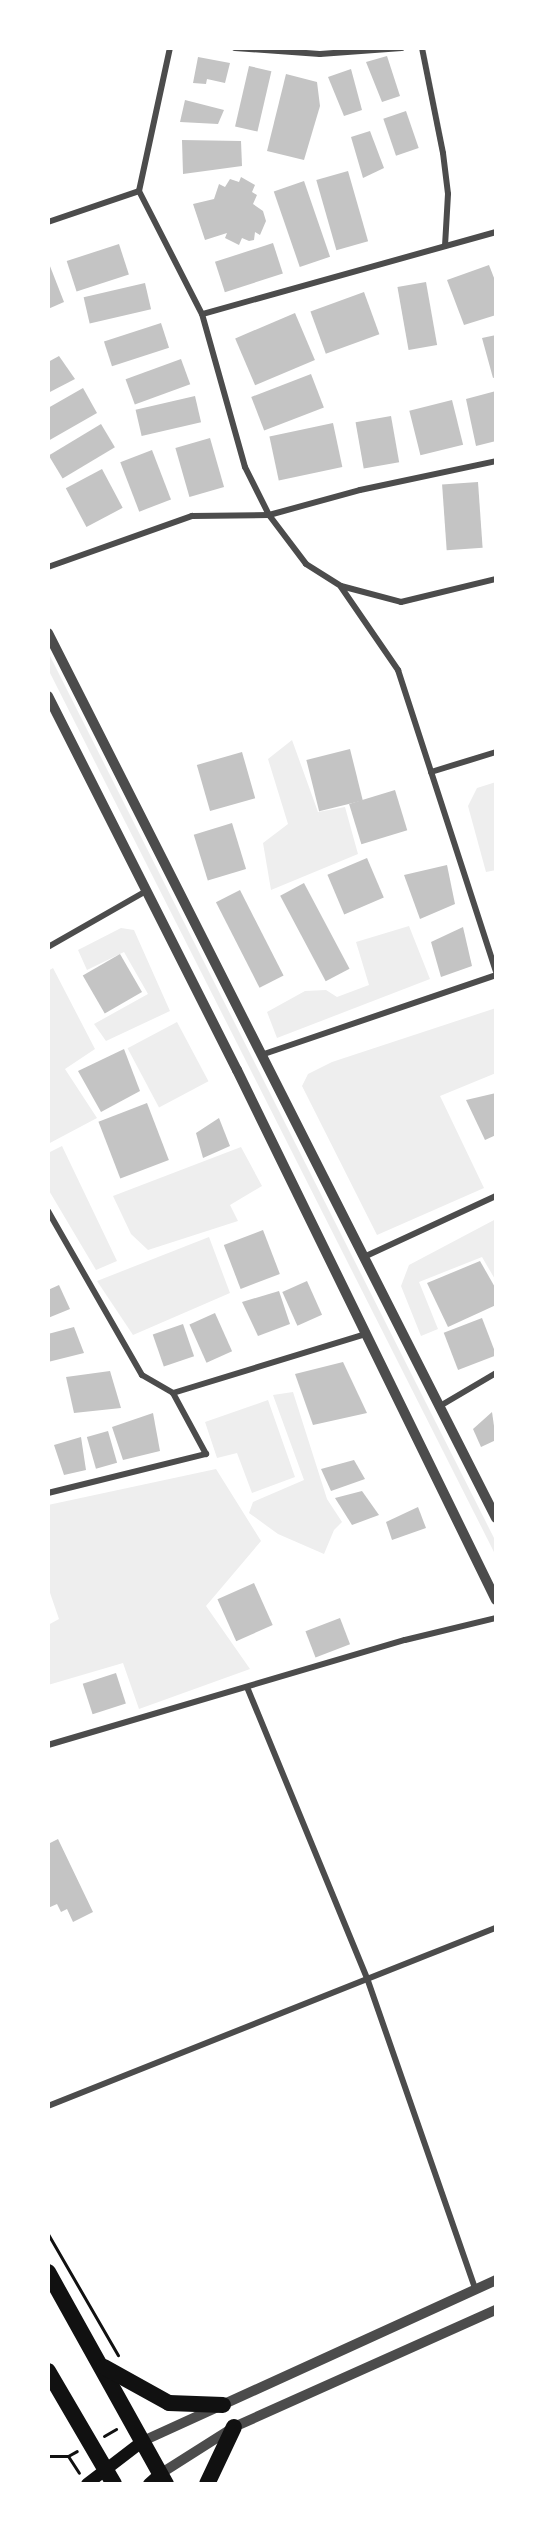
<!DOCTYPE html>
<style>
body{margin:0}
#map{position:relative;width:544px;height:2532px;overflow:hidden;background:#fff;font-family:"Roboto Condensed",sans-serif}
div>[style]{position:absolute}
.green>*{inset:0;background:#eee;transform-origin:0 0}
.building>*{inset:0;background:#c4c4c4;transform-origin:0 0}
.path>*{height:3px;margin:-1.5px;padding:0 1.5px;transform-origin:1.5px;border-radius:1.5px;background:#111}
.minor>*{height:6px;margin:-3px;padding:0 3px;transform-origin:3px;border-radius:3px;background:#4c4c4c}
.tertiary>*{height:10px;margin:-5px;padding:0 5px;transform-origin:5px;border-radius:5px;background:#4c4c4c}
.secondary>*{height:12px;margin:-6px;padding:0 6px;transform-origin:6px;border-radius:6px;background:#111}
.trunk>*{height:16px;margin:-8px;padding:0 8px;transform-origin:8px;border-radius:8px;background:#111}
span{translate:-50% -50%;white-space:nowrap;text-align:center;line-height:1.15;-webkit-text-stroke:5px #fff;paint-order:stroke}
.frame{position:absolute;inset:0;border:50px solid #fff;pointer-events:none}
</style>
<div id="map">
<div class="green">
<i style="clip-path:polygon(48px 652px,496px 1542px,496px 1556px,48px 669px)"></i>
<i style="clip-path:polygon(292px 740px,318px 812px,345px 807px,358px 854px,271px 890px,263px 843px,288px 824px,268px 759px)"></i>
<i style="clip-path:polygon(496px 782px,496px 870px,486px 872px,468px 806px,477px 788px)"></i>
<i style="clip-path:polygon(409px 926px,430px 979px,277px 1038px,267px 1012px,305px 991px,326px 990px,337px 997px,369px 985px,356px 942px)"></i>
<i style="clip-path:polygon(121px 928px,134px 930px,170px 1011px,106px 1041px,94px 1024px,148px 994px,124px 952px,87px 970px,78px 950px)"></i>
<i style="clip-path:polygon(53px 968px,95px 1049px,65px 1069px,97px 1118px,48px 1144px,48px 971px)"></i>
<i style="clip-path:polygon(496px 1008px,496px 1073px,440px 1096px,484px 1188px,377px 1235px,302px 1086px,308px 1074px,332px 1062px)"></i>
<i style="left:177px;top:1022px;width:67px;height:56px;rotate:62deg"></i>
<i style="clip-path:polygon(62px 1146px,117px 1261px,96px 1270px,48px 1189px,48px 1153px)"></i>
<i style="clip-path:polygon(241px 1147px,262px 1186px,230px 1205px,238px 1221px,148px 1250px,131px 1234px,113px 1196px)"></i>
<i style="clip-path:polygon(496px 1219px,496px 1281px,482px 1257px,419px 1282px,438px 1329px,421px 1336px,401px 1286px,409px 1265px)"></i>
<i style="clip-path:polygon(209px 1237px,230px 1293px,133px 1335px,97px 1281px)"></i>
<i style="clip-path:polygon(293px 1392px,327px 1499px,342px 1522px,334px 1530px,324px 1554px,278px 1534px,249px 1513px,253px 1502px,304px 1480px,273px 1395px)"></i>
<i style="clip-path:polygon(268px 1400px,295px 1477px,252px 1493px,237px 1453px,217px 1458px,205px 1422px)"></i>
<i style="clip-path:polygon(216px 1469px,261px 1541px,206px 1606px,250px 1669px,139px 1709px,123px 1663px,48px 1685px,48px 1625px,59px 1619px,48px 1587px,48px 1505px)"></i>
</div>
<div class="building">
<i style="clip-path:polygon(387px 56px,400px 96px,382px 102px,366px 62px)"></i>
<i style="clip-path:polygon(198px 57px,230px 63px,225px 83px,207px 79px,206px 84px,193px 83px)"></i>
<i style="left:249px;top:66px;width:23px;height:62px;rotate:13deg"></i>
<i style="clip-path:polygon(351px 69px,362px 110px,344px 116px,328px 77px)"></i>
<i style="clip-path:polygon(286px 74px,317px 82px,320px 106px,304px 160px,267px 151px)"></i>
<i style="clip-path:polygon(185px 100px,224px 110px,218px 124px,180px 122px)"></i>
<i style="left:406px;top:111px;width:39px;height:24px;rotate:71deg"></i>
<i style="clip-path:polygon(370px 131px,384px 168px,363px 178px,351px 137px)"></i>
<i style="clip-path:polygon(182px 140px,241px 141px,242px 166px,183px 174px)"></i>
<i style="left:348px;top:171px;width:73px;height:33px;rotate:74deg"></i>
<i style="clip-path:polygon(241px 177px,255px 185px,252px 192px,257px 195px,253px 204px,263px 211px,266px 221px,260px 235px,255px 232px,254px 240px,249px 241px,242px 238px,239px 245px,225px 238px,227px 233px,205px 240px,193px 204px,214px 199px,219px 184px,225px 187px,230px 179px,239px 182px)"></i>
<i style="left:304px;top:181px;width:80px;height:32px;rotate:71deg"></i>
<i style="left:273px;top:243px;width:32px;height:61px;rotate:72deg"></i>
<i style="left:119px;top:244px;width:32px;height:55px;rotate:72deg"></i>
<i style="clip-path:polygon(48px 261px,64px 302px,48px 309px)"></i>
<i style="clip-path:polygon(489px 265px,496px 283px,496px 315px,464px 325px,447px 280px)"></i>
<i style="left:426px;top:282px;width:64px;height:29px;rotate:80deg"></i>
<i style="left:145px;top:283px;width:27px;height:63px;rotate:77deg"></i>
<i style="left:364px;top:292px;width:45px;height:57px;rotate:70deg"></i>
<i style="left:295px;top:313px;width:51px;height:65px;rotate:67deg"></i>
<i style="left:161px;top:323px;width:26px;height:60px;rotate:72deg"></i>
<i style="clip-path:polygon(496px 335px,496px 377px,493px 378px,482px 338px)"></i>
<i style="clip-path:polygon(59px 356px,75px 379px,48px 393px,48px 362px)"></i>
<i style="left:181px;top:359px;width:27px;height:59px;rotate:70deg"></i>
<i style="left:311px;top:374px;width:36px;height:64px;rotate:69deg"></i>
<i style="clip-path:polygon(83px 388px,97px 413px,48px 441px,48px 408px)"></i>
<i style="clip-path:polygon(496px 391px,496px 441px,476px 446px,466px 399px)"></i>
<i style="left:195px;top:396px;width:27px;height:61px;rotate:77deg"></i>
<i style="left:452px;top:400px;width:46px;height:44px;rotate:76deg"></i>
<i style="left:391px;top:416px;width:47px;height:36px;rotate:80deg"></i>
<i style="left:333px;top:423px;width:45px;height:65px;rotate:78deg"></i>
<i style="left:101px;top:424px;width:27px;height:61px;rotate:59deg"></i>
<i style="left:210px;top:438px;width:51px;height:36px;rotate:74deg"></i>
<i style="left:152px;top:450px;width:53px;height:34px;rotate:69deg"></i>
<i style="left:102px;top:469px;width:44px;height:41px;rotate:62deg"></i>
<i style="left:478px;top:482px;width:66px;height:36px;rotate:86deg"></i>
<i style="left:350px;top:749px;width:53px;height:45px;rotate:76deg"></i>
<i style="left:242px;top:752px;width:48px;height:47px;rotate:74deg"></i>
<i style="left:395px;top:790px;width:42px;height:48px;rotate:73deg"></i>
<i style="left:232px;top:823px;width:48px;height:40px;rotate:73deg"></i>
<i style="left:367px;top:858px;width:43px;height:43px;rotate:67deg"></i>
<i style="clip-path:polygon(447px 865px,455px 904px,420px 919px,404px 875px)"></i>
<i style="left:304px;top:883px;width:97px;height:27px;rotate:62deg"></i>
<i style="left:240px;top:890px;width:96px;height:27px;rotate:63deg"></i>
<i style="clip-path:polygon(463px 927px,472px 966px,441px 977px,431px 942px)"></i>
<i style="left:120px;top:954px;width:44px;height:43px;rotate:60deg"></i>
<i style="clip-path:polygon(124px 1049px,140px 1091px,101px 1112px,78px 1071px)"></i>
<i style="clip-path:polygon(496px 1093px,496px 1135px,485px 1140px,466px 1100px)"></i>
<i style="left:147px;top:1103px;width:61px;height:52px;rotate:69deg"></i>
<i style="clip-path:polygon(219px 1118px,230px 1146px,203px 1158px,196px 1133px)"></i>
<i style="left:263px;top:1230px;width:47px;height:42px;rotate:69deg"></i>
<i style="clip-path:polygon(480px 1261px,496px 1289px,496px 1305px,448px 1327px,427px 1283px)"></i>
<i style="left:307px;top:1281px;width:37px;height:27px;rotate:66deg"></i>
<i style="clip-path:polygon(59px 1285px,70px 1309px,48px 1318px,48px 1290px)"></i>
<i style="clip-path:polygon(279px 1291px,290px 1324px,258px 1336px,242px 1302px)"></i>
<i style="left:215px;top:1313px;width:42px;height:28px;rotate:66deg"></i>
<i style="left:482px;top:1318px;width:40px;height:41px;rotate:69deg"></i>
<i style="left:183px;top:1324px;width:34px;height:32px;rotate:71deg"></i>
<i style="clip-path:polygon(74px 1327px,84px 1353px,48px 1362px,48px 1334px)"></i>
<i style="clip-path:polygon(343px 1362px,367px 1413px,313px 1425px,295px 1374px)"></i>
<i style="clip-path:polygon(110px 1371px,121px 1408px,74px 1413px,66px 1377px)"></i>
<i style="clip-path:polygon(492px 1412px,496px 1440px,481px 1447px,473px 1429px)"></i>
<i style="clip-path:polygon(153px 1413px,160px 1451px,123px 1460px,112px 1427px)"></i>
<i style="left:108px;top:1431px;width:33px;height:22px;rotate:74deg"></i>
<i style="clip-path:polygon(81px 1437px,86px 1470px,64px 1475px,54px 1445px)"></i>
<i style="clip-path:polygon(354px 1460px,365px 1479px,331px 1491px,321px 1469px)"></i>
<i style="clip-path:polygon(362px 1491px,379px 1515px,352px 1525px,335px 1498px)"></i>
<i style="clip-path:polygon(418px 1507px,426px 1528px,392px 1540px,386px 1522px)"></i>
<i style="left:254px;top:1583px;width:46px;height:40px;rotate:66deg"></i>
<i style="left:340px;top:1618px;width:28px;height:37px;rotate:69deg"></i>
<i style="left:116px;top:1673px;width:32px;height:35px;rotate:72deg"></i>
<i style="clip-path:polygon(58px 1839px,93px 1912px,73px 1922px,67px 1909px,61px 1912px,57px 1904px,48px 1908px,48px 1844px)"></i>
</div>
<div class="path">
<i style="left:48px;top:2234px;width:140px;rotate:60deg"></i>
<i style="left:104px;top:2436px;width:14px;rotate:-30deg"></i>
<i style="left:48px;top:2456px;width:20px"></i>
<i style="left:68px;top:2456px;width:20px;rotate:57deg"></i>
<i style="left:68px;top:2456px;width:10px;rotate:-29deg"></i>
</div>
<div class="minor">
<i style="left:235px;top:48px;width:85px;rotate:4deg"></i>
<i style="left:320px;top:54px;width:82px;rotate:-4.2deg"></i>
<i style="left:422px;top:48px;width:107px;rotate:78.7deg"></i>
<i style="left:443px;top:153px;width:41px;rotate:83deg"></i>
<i style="left:448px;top:194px;width:52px;rotate:93.3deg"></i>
<i style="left:139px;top:191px;width:146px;rotate:-77.8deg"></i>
<i style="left:48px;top:222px;width:96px;rotate:-18.8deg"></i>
<i style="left:139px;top:191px;width:138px;rotate:62.9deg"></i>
<i style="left:496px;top:232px;width:305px;rotate:164.4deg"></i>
<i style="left:202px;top:314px;width:159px;rotate:74.3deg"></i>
<i style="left:245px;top:467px;width:54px;rotate:63.4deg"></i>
<i style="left:269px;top:515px;width:61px;rotate:52.9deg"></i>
<i style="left:306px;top:564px;width:41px;rotate:32.2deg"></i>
<i style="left:341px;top:586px;width:62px;rotate:14.9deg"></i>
<i style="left:401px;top:602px;width:98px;rotate:-13.6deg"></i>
<i style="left:48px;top:567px;width:153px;rotate:-19.5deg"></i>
<i style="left:192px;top:516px;width:77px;rotate:-0.7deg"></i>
<i style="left:269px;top:515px;width:94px;rotate:-15.4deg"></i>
<i style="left:360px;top:490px;width:139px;rotate:-12deg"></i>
<i style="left:341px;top:587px;width:101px;rotate:55.5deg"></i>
<i style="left:398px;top:670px;width:317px;rotate:72deg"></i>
<i style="left:431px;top:772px;width:68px;rotate:-17.1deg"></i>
<i style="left:48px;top:947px;width:113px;rotate:-29.7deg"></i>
<i style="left:264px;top:1054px;width:245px;rotate:-18.8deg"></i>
<i style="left:48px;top:1211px;width:189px;rotate:60.2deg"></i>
<i style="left:142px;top:1375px;width:36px;rotate:30deg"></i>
<i style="left:366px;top:1256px;width:143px;rotate:-24.8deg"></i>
<i style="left:440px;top:1406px;width:65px;rotate:-30.5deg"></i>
<i style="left:48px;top:1493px;width:163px;rotate:-13.9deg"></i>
<i style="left:206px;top:1454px;width:69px;rotate:-118.4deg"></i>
<i style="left:173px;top:1393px;width:202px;rotate:-17deg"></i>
<i style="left:247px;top:1687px;width:315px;rotate:67.6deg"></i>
<i style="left:367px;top:1978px;width:329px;rotate:70.8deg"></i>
<i style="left:48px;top:1745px;width:372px;rotate:-16.4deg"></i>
<i style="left:405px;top:1640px;width:94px;rotate:-13.6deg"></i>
<i style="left:48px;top:2106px;width:482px;rotate:-21.7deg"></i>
</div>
<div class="tertiary">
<i style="left:48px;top:633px;width:992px;rotate:63.15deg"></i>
<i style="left:48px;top:696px;width:419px;rotate:63.2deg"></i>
<i style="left:237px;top:1070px;width:590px;rotate:63.96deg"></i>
<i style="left:143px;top:2441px;width:388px;rotate:-24.5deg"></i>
<i style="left:160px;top:2474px;width:88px;rotate:-32.4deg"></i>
<i style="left:234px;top:2427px;width:287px;rotate:-24.1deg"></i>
</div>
<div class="secondary">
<i style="left:87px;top:2484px;width:71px;rotate:-37.5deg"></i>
<i style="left:149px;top:2484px;width:15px;rotate:-42deg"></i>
</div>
<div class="trunk">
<i style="left:48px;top:2272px;width:243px;rotate:60.9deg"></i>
<i style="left:104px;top:2367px;width:74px;rotate:29deg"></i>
<i style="left:169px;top:2403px;width:54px;rotate:2.1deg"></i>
<i style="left:48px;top:2371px;width:131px;rotate:59.7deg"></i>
<i style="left:207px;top:2484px;width:63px;rotate:-64.7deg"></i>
</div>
<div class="frame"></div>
</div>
